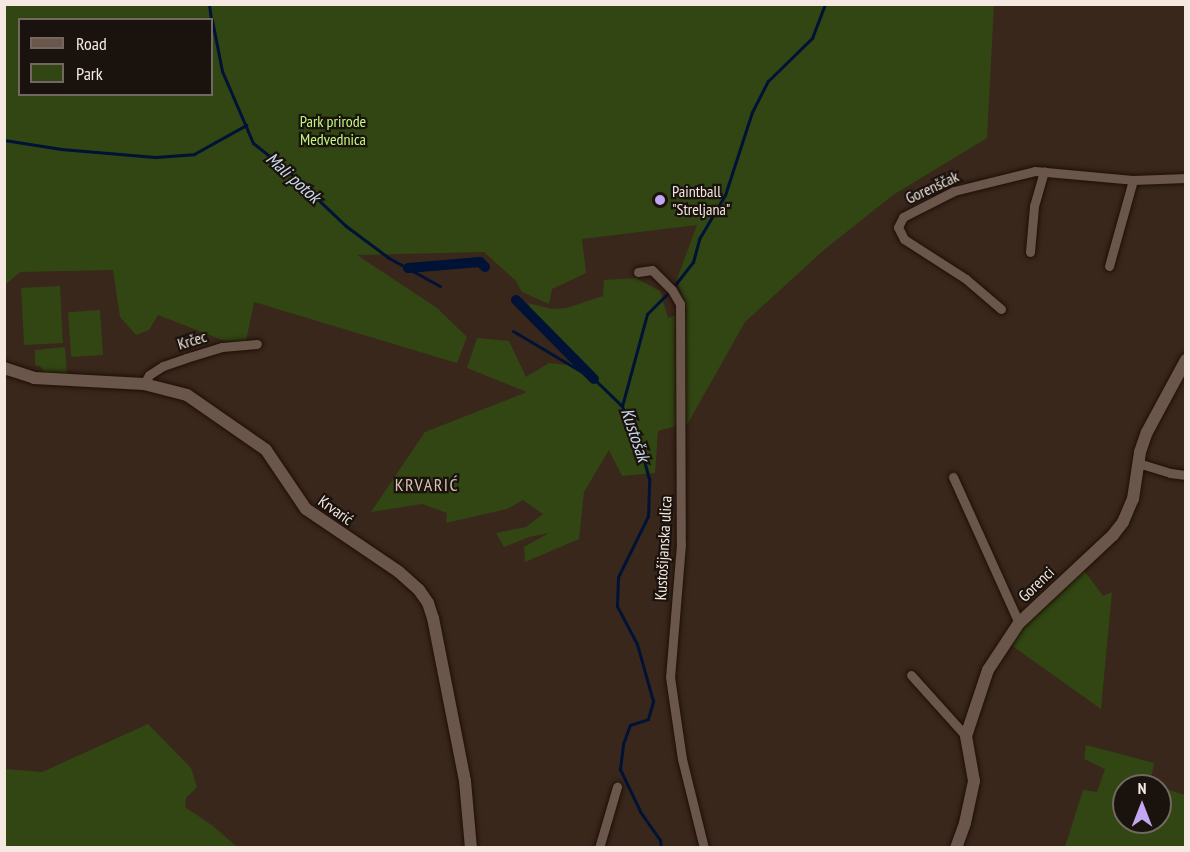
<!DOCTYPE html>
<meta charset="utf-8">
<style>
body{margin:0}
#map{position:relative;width:1190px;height:852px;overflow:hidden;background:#39271c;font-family:"PT Sans Narrow",sans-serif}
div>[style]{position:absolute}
.green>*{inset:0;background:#314613;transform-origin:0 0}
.stream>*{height:3px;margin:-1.5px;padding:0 1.5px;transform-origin:1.5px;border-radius:1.5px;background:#001236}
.canal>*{height:10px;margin:-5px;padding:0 5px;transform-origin:5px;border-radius:5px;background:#001236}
.roads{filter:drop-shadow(0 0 2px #1f0f06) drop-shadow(0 0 2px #1f0f06)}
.street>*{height:9px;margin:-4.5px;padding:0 4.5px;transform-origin:4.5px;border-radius:4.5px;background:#6a564a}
.secondary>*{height:12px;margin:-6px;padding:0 6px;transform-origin:6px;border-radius:6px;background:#6a564a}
.dots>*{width:16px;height:16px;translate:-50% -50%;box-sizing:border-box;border:3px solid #1a120d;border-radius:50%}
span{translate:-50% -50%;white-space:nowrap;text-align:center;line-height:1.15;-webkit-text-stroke:4.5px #1a120d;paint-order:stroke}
.park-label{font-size:16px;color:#c2f880}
.street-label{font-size:16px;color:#f5e8e1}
.poi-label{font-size:16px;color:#f5e8e1}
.left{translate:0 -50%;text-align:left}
.water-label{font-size:18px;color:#cad9ed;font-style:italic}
.neighbourhood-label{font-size:18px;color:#d9c2b4;letter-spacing:1.5px}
.frame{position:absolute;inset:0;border:6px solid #f5e8e1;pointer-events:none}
.legend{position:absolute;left:18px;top:18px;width:195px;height:78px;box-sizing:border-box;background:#1a120d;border:2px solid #726862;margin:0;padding:8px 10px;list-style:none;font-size:18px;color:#f5e8e1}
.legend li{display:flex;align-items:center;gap:12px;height:30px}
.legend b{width:30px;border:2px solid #726862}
.north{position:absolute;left:1112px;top:774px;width:60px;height:60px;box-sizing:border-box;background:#1a120d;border:2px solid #726862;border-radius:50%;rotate:0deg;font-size:16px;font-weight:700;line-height:24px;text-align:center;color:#f5e8e1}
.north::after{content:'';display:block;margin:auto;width:21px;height:27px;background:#c3a7f2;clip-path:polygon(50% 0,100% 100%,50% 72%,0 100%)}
</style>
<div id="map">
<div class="green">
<i style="clip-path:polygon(evenodd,5px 5px,994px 5px,987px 138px,893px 195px,825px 249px,745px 322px,688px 423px,658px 431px,655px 473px,622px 476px,609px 450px,584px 492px,579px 539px,525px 562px,524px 547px,549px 533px,529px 537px,504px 547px,496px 533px,526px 527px,543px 514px,523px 500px,507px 509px,446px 523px,447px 513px,422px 504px,371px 512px,425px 432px,527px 392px,467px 368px,477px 338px,509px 341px,526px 377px,549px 363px,569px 365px,576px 354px,532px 311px,528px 303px,552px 309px,567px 308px,603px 296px,604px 280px,636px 278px,660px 291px,668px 318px,687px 311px,677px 279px,697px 225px,582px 239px,586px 273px,552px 289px,549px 304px,522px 292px,516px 281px,484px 252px,357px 255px,437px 308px,467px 337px,457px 363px,254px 302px,246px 341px,225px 341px,158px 315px,149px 330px,136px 335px,120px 317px,113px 270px,20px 272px,5px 285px,5px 5px,20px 20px,212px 20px,212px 94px,20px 94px,20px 20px)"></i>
<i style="left:60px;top:286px;width:57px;height:39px;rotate:87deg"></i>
<i style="left:100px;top:310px;width:45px;height:32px;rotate:86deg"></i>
<i style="clip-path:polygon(65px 347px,67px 376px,45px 373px,40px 366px,35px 365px,35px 350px)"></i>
<i style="clip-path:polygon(1083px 569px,1103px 596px,1112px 592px,1101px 709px,1011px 645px,1009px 640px)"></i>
<i style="clip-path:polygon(148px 724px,191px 768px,197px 787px,186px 798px,185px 807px,213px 826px,237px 847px,5px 847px,5px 769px,42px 772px)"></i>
<i style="clip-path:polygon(1086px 745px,1154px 763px,1150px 784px,1155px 786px,1124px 786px,1124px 822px,1160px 822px,1160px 787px,1185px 795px,1185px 847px,1065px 847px,1083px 790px,1097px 792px,1105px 769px,1084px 759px)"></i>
</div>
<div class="stream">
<i style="left:209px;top:4px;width:16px;rotate:83deg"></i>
<i style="left:212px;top:20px;width:52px;rotate:78.9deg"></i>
<i style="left:222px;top:71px;width:78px;rotate:66.7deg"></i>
<i style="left:253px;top:143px;width:45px;rotate:38.7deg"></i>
<i style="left:288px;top:171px;width:80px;rotate:43.5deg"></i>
<i style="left:346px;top:226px;width:54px;rotate:36.7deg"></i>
<i style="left:389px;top:258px;width:58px;rotate:28.8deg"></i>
<i style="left:4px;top:140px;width:58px;rotate:9deg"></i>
<i style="left:61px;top:149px;width:94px;rotate:4.9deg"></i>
<i style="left:155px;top:157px;width:39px;rotate:-4deg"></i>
<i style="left:194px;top:154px;width:60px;rotate:-29.1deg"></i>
<i style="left:513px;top:331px;width:94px;rotate:30.7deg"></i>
<i style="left:594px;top:379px;width:39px;rotate:44deg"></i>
<i style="left:661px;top:848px;width:8px;rotate:-97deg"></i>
<i style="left:660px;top:840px;width:35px;rotate:-125deg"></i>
<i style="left:640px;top:811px;width:47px;rotate:-115.5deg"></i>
<i style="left:620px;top:769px;width:25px;rotate:-83deg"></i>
<i style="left:623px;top:744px;width:20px;rotate:-70deg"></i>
<i style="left:630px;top:725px;width:19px;rotate:-18deg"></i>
<i style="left:648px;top:719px;width:19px;rotate:-74deg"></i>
<i style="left:653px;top:701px;width:59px;rotate:-105.7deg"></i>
<i style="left:637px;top:644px;width:43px;rotate:-117.8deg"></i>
<i style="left:617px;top:606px;width:29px;rotate:-88deg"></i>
<i style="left:618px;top:577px;width:68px;rotate:-63.8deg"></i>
<i style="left:648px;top:516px;width:37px;rotate:-88deg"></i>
<i style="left:649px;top:479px;width:42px;rotate:-105deg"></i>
<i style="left:638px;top:438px;width:36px;rotate:-117deg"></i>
<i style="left:622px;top:406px;width:95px;rotate:-74.8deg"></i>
<i style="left:647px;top:314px;width:34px;rotate:-45deg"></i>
<i style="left:671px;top:290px;width:36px;rotate:-52deg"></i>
<i style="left:693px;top:262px;width:24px;rotate:-75deg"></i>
<i style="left:699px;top:239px;width:51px;rotate:-59.4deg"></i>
<i style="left:725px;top:195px;width:87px;rotate:-72deg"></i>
<i style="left:752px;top:112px;width:35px;rotate:-63deg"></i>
<i style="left:768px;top:81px;width:62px;rotate:-44.3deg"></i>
<i style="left:812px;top:38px;width:36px;rotate:-69deg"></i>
</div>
<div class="canal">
<i style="left:408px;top:268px;width:72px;rotate:-4.8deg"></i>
<i style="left:480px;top:262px;width:7px;rotate:45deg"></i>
<i style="left:516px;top:300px;width:111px;rotate:45.4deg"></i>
</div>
<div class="roads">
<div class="street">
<i style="left:1030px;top:252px;width:46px;rotate:-85deg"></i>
<i style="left:1034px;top:206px;width:36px;rotate:-74deg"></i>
<i style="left:1109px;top:266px;width:89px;rotate:-74.4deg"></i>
<i style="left:638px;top:272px;width:14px;rotate:-8deg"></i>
<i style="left:652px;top:270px;width:28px;rotate:45deg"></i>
<i style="left:672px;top:290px;width:16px;rotate:60deg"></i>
<i style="left:680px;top:304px;width:240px;rotate:89.8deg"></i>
<i style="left:681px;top:544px;width:133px;rotate:94.7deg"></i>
<i style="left:670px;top:677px;width:83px;rotate:81.7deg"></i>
<i style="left:682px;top:759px;width:92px;rotate:76.1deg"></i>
<i style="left:1001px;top:309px;width:46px;rotate:-139.4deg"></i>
<i style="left:966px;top:279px;width:74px;rotate:-147.2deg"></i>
<i style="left:904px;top:239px;width:13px;rotate:-117deg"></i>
<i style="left:898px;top:227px;width:11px;rotate:-63deg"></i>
<i style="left:903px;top:217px;width:57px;rotate:-27deg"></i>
<i style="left:954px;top:191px;width:83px;rotate:-13.9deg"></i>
<i style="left:1035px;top:171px;width:98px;rotate:5.2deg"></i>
<i style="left:1133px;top:180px;width:53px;rotate:-2.2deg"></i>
<i style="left:144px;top:384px;width:10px;rotate:-61deg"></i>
<i style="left:149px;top:375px;width:17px;rotate:-33deg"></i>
<i style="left:163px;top:366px;width:24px;rotate:-19deg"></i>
<i style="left:186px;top:358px;width:38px;rotate:-17deg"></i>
<i style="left:222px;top:347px;width:35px;rotate:-5deg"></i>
<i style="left:1138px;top:463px;width:34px;rotate:17deg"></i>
<i style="left:1170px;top:473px;width:16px;rotate:7deg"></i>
<i style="left:953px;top:477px;width:160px;rotate:65.7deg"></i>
<i style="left:911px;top:675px;width:82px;rotate:48deg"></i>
<i style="left:599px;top:848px;width:64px;rotate:-73.6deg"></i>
</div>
<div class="secondary">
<i style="left:4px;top:368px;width:32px;rotate:18deg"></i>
<i style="left:34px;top:378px;width:110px;rotate:3.1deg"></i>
<i style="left:144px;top:384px;width:44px;rotate:14.3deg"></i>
<i style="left:187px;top:395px;width:96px;rotate:34.8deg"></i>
<i style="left:266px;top:450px;width:71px;rotate:55.9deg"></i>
<i style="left:306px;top:509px;width:112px;rotate:34.1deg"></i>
<i style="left:399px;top:572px;width:27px;rotate:42deg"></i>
<i style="left:419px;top:590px;width:16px;rotate:55deg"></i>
<i style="left:428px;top:603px;width:16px;rotate:72deg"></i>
<i style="left:433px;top:618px;width:166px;rotate:78.9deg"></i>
<i style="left:465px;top:781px;width:67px;rotate:84.9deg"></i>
<i style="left:956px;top:848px;width:27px;rotate:-70deg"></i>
<i style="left:965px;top:823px;width:43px;rotate:-77.9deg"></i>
<i style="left:974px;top:781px;width:46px;rotate:-100.1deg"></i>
<i style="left:966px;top:736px;width:70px;rotate:-71.6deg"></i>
<i style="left:988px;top:670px;width:56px;rotate:-56.6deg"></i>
<i style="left:1019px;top:623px;width:129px;rotate:-43.1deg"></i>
<i style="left:1113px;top:535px;width:16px;rotate:-52deg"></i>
<i style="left:1123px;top:522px;width:25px;rotate:-67deg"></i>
<i style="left:1133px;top:499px;width:48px;rotate:-81.5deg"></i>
<i style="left:1140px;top:452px;width:21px;rotate:-71deg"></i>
<i style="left:1147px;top:432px;width:82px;rotate:-61.6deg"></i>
</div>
</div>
<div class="dots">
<i style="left:660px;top:200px;background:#c3a7f2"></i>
</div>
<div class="park-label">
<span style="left:333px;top:130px">Park prirode<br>Medvednica</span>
</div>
<div class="street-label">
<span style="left:932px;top:187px;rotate:-25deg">Gorenščak</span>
<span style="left:192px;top:340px;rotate:-17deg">Krčec</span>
<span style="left:336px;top:510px;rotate:35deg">Krvarić</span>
<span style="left:663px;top:548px;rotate:-87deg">Kustošijanska ulica</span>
<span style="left:1036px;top:584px;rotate:-44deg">Gorenci</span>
</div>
<div class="poi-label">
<span class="left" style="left:672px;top:200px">Paintball<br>"Streljana"</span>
</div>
<div class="water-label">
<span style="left:293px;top:178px;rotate:42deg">Mali potok</span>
<span style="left:635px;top:435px;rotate:71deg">Kustošak</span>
</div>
<div class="neighbourhood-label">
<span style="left:427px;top:485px">KRVARIĆ</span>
</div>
<div class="frame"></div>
<ul class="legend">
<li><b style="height:8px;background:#6a564a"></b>Road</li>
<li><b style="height:16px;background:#314613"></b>Park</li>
</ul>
<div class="north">N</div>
</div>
